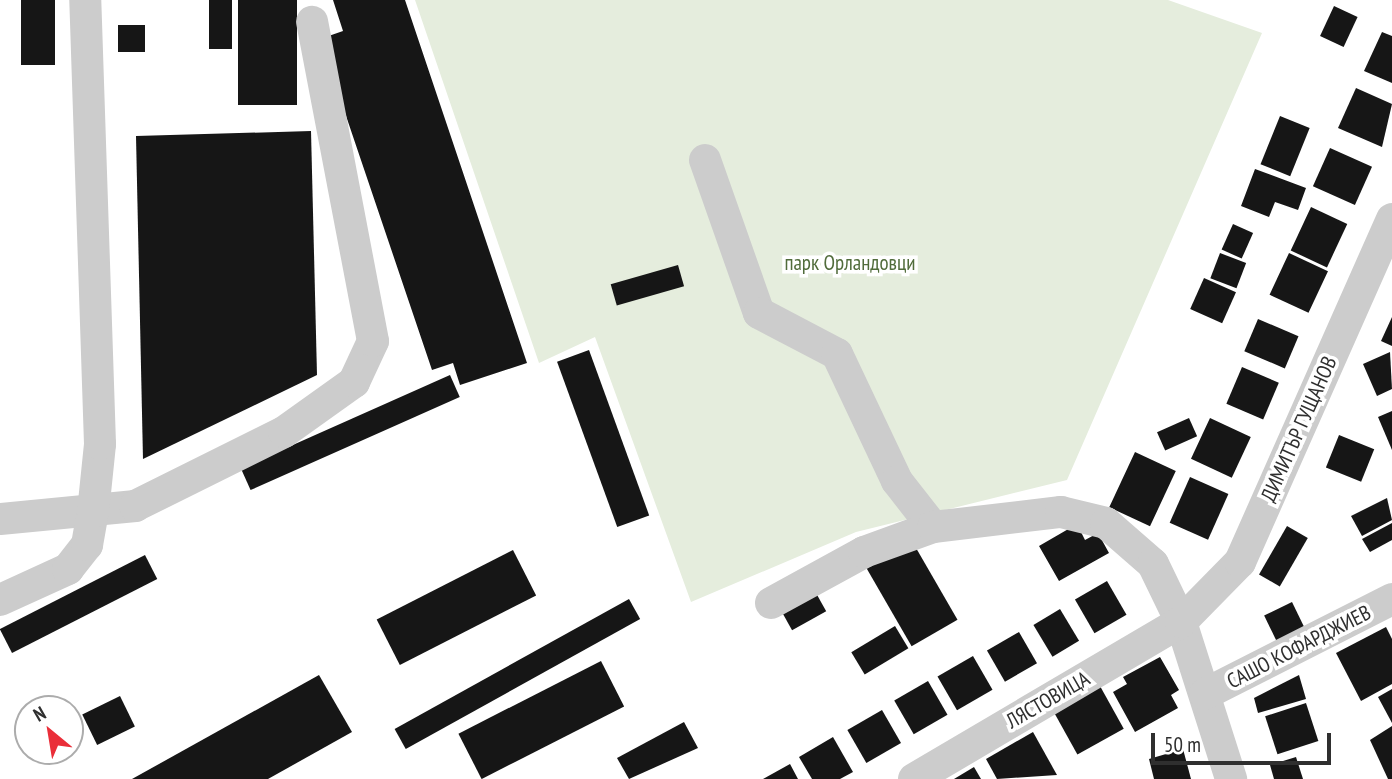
<!DOCTYPE html>
<meta charset="utf-8">
<style>
body{margin:0}
#map{position:relative;width:1392px;height:779px;overflow:hidden;background:#fff;font-family:"PT Sans Narrow",sans-serif}
div>[style]{position:absolute}
.green>*{inset:0;background:#e5eddd}
.building>*{inset:0;background:#161616;transform-origin:0 0}
.minor>*{height:32px;margin:-16px;padding:0 16px;transform-origin:16px;border-radius:16px;background:#ccc}
span{translate:-50% -50%;white-space:nowrap;text-align:center;line-height:1.15;-webkit-text-stroke:7px #fff;paint-order:stroke}
.park-label{font-size:21px;color:#516c3b}
.street-label{font-size:21px;color:#2f2f2f}
.north{position:absolute;left:14px;top:695px;width:70px;height:70px;box-sizing:border-box;background:#fff;border:2px solid #acacac;border-radius:50%;rotate:330deg;font-size:19px;font-weight:700;line-height:28px;text-align:center;color:#2f2f2f}
.north::after{content:'';display:block;margin:auto;width:24px;height:32px;background:#ea2e39;clip-path:polygon(50% 0,100% 100%,50% 72%,0 100%)}
.scale{position:absolute;left:1151px;top:733px;width:180px;height:32px;box-sizing:border-box;border:4px solid #2f2f2f;border-top:0;padding-left:9px;font-size:21px;line-height:24px;white-space:nowrap;color:#2f2f2f;-webkit-text-stroke:5px #fff;paint-order:stroke}
</style>
<div id="map">
<div class="green">
<i style="clip-path:polygon(415px 0,1168px 0,1262px 33px,1067px 480px,856px 532px,691px 602px,595px 337px,539px 363px)"></i>
</div>
<div class="building">
<i style="left:21px;top:0;width:34px;height:65px"></i>
<i style="left:209px;top:0;width:23px;height:49px"></i>
<i style="left:238px;top:0;width:59px;height:105px"></i>
<i style="clip-path:polygon(333px 0,405px 0,527px 363px,460px 385px,453px 363px,432px 370px,320px 39px,343px 31px)"></i>
<i style="left:1334px;top:6px;width:26px;height:33px;rotate:25deg"></i>
<i style="left:118px;top:25px;width:27px;height:27px"></i>
<i style="clip-path:polygon(1382px 32px,1392px 36px,1392px 83px,1364px 71px)"></i>
<i style="clip-path:polygon(1356px 88px,1392px 104px,1382px 147px,1338px 128px)"></i>
<i style="left:1280px;top:116px;width:32px;height:52px;rotate:22deg"></i>
<i style="clip-path:polygon(311px 131px,317px 375px,143px 459px,136px 136px)"></i>
<i style="left:1330px;top:148px;width:46px;height:42px;rotate:24deg"></i>
<i style="clip-path:polygon(1255px 169px,1306px 188px,1298px 210px,1275px 202px,1269px 217px,1241px 206px)"></i>
<i style="left:1311px;top:207px;width:40px;height:48px;rotate:25deg"></i>
<i style="left:1233px;top:224px;width:22px;height:28px;rotate:24deg"></i>
<i style="left:1220px;top:253px;width:28px;height:27px;rotate:21deg"></i>
<i style="left:1289px;top:253px;width:43px;height:46px;rotate:25deg"></i>
<i style="left:678px;top:265px;width:22px;height:70px;rotate:74deg"></i>
<i style="left:1204px;top:278px;width:35px;height:34px;rotate:24deg"></i>
<i style="clip-path:polygon(1392px 317px,1392px 346px,1381px 341px)"></i>
<i style="left:1258px;top:319px;width:44px;height:35px;rotate:23deg"></i>
<i style="left:589px;top:350px;width:176px;height:34px;rotate:70deg"></i>
<i style="clip-path:polygon(1390px 352px,1392px 389px,1377px 396px,1363px 364px)"></i>
<i style="left:1242px;top:367px;width:40px;height:40px;rotate:23deg"></i>
<i style="left:450px;top:375px;width:24px;height:229px;rotate:66deg"></i>
<i style="clip-path:polygon(1392px 411px,1392px 450px,1378px 417px)"></i>
<i style="left:1189px;top:418px;width:20px;height:35px;rotate:66deg"></i>
<i style="left:1210px;top:418px;width:45px;height:45px;rotate:25deg"></i>
<i style="left:1339px;top:435px;width:38px;height:35px;rotate:22deg"></i>
<i style="left:1135px;top:452px;width:45px;height:61px;rotate:25deg"></i>
<i style="left:1190px;top:477px;width:42px;height:50px;rotate:24deg"></i>
<i style="clip-path:polygon(1387px 498px,1392px 520px,1362px 536px,1351px 516px)"></i>
<i style="clip-path:polygon(1392px 523px,1392px 540px,1370px 552px,1362px 539px)"></i>
<i style="clip-path:polygon(1077px 524px,1085px 540px,1098px 533px,1109px 553px,1059px 581px,1039px 546px)"></i>
<i style="left:1287px;top:526px;width:24px;height:56px;rotate:30deg"></i>
<i style="left:912px;top:541px;width:91px;height:53px;rotate:60deg"></i>
<i style="left:513px;top:550px;width:51px;height:153px;rotate:63deg"></i>
<i style="left:145px;top:555px;width:27px;height:163px;rotate:63deg"></i>
<i style="left:1107px;top:581px;width:39px;height:37px;rotate:60deg"></i>
<i style="left:816px;top:593px;width:21px;height:39px;rotate:61deg"></i>
<i style="left:629px;top:599px;width:23px;height:268px;rotate:61deg"></i>
<i style="left:1292px;top:602px;width:28px;height:31px;rotate:64deg"></i>
<i style="left:1060px;top:609px;width:37px;height:31px;rotate:59deg"></i>
<i style="left:895px;top:626px;width:26px;height:51px;rotate:59deg"></i>
<i style="clip-path:polygon(1386px 627px,1392px 639px,1392px 684px,1361px 701px,1336px 653px)"></i>
<i style="left:1019px;top:632px;width:36px;height:37px;rotate:60deg"></i>
<i style="left:973px;top:656px;width:39px;height:41px;rotate:60deg"></i>
<i style="clip-path:polygon(1160px 657px,1179px 690px,1171px 695px,1178px 708px,1135px 732px,1113px 692px,1127px 684px,1123px 677px)"></i>
<i style="left:601px;top:661px;width:51px;height:160px;rotate:63deg"></i>
<i style="clip-path:polygon(319px 675px,352px 732px,268px 779px,132px 779px)"></i>
<i style="clip-path:polygon(1299px 675px,1306px 699px,1258px 713px,1254px 698px)"></i>
<i style="left:928px;top:681px;width:39px;height:39px;rotate:60deg"></i>
<i style="left:1100px;top:686px;width:49px;height:53px;rotate:61deg"></i>
<i style="clip-path:polygon(1392px 689px,1392px 723px,1378px 697px)"></i>
<i style="left:120px;top:696px;width:34px;height:42px;rotate:64deg"></i>
<i style="left:1306px;top:703px;width:40px;height:43px;rotate:72deg"></i>
<i style="left:882px;top:710px;width:38px;height:40px;rotate:60deg"></i>
<i style="clip-path:polygon(684px 722px,698px 748px,629px 779px,617px 758px)"></i>
<i style="clip-path:polygon(1392px 726px,1392px 779px,1388px 779px,1370px 740px)"></i>
<i style="clip-path:polygon(1033px 732px,1057px 775px,997px 779px,986px 759px)"></i>
<i style="clip-path:polygon(833px 737px,853px 772px,840px 779px,812px 779px,799px 757px)"></i>
<i style="clip-path:polygon(1183px 749px,1191px 779px,1154px 779px,1149px 759px)"></i>
<i style="clip-path:polygon(1296px 757px,1303px 779px,1274px 779px,1270px 765px)"></i>
<i style="clip-path:polygon(790px 764px,798px 779px,763px 779px)"></i>
<i style="clip-path:polygon(974px 767px,981px 779px,954px 779px)"></i>
</div>
<div class="minor">
<i style="left:705px;top:160px;width:162px;rotate:70.6deg"></i>
<i style="left:759px;top:313px;width:88px;rotate:27.7deg"></i>
<i style="left:837px;top:354px;width:140px;rotate:64.7deg"></i>
<i style="left:897px;top:481px;width:58px;rotate:52deg"></i>
<i style="left:0;top:519px;width:136px;rotate:-5.5deg"></i>
<i style="left:135px;top:506px;width:166px;rotate:-26.4deg"></i>
<i style="left:284px;top:432px;width:86px;rotate:-35.5deg"></i>
<i style="left:354px;top:382px;width:45px;rotate:-65.1deg"></i>
<i style="left:373px;top:341px;width:325px;rotate:-100.8deg"></i>
<i style="left:0;top:600px;width:75px;rotate:-24.5deg"></i>
<i style="left:68px;top:569px;width:31px;rotate:-52deg"></i>
<i style="left:87px;top:545px;width:34px;rotate:-80deg"></i>
<i style="left:93px;top:512px;width:68px;rotate:-84.1deg"></i>
<i style="left:100px;top:444px;width:444px;rotate:-91.9deg"></i>
<i style="left:771px;top:603px;width:106px;rotate:-28.7deg"></i>
<i style="left:864px;top:552px;width:73px;rotate:-19.9deg"></i>
<i style="left:933px;top:527px;width:129px;rotate:-6.7deg"></i>
<i style="left:1061px;top:512px;width:46px;rotate:13.7deg"></i>
<i style="left:1106px;top:523px;width:62px;rotate:41.1deg"></i>
<i style="left:1153px;top:564px;width:64px;rotate:64.2deg"></i>
<i style="left:1181px;top:622px;width:165px;rotate:72.3deg"></i>
<i style="left:1205px;top:694px;width:210px;rotate:-26.9deg"></i>
<i style="left:914px;top:779px;width:310px;rotate:-30.5deg"></i>
<i style="left:1181px;top:622px;width:84px;rotate:-45.5deg"></i>
<i style="left:1240px;top:562px;width:375px;rotate:-66.1deg"></i>
</div>
<div class="park-label">
<span style="left:850px;top:263px">парк Орландовци</span>
</div>
<div class="street-label">
<span style="left:1299px;top:429px;rotate:-66deg">ДИМИТЪР ГУЩАНОВ</span>
<span style="left:1299px;top:647px;rotate:-27deg">САШО КОФАРДЖИЕВ</span>
<span style="left:1048px;top:700px;rotate:-30deg">ЛЯСТОВИЦА</span>
</div>
<div class="north">N</div>
<div class="scale">50 m</div>
</div>
